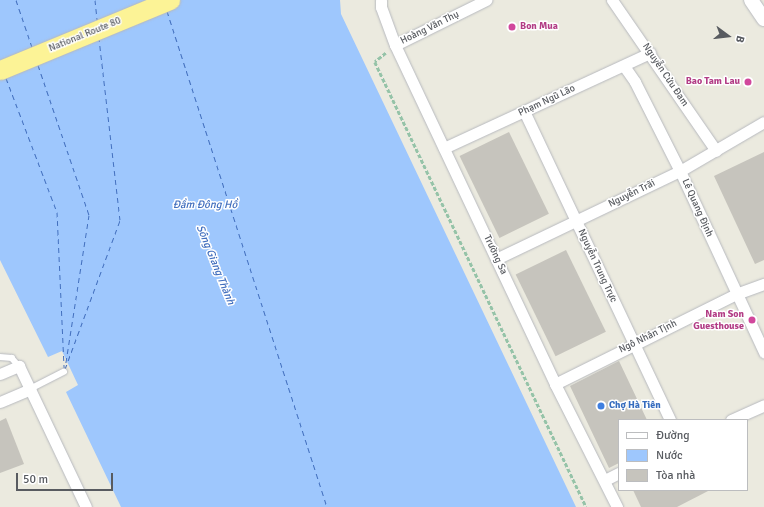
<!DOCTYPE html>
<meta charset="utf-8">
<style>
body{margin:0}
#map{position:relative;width:764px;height:507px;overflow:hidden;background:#ebeadf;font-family:Signika,sans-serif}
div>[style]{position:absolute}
.water>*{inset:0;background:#9ec7fd}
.ferry>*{height:1px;margin-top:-0.5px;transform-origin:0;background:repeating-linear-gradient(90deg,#426fbe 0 5px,transparent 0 9px)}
.building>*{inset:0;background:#c6c4bd;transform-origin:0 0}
.path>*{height:2.5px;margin-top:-1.25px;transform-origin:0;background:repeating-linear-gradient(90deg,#95c3a8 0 4px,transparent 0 6px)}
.roads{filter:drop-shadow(0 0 1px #b7b9be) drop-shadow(0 0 1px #b7b9be)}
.service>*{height:5.5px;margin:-2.75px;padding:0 2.75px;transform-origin:2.75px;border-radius:2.75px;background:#fff}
.minor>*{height:11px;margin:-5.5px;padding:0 5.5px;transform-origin:5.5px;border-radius:5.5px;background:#fff}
.tertiary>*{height:14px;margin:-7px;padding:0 7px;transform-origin:7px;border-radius:7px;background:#fff}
.trunk>*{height:19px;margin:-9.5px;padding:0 9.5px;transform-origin:9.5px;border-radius:9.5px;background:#fcf396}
.dots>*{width:11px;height:11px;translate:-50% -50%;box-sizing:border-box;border:2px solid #fff;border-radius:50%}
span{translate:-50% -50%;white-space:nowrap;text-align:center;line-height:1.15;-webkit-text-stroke:3px #fff;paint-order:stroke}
.hotel-label{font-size:10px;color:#b23c85;font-weight:700}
.left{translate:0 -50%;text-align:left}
.right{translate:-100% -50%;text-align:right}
.street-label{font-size:10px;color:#585b60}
.shop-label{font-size:10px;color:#366cbe;font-weight:700}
.water-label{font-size:11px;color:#426fbe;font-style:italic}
.legend{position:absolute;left:618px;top:419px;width:130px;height:72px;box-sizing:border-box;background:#fff;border:1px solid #bcbdbf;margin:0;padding:5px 7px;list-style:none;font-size:12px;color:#585b60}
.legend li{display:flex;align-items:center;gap:8px;height:20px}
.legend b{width:20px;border:1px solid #bcbdbf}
.north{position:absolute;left:708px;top:16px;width:40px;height:40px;-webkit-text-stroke:3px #fff;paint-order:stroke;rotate:105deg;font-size:11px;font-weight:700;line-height:16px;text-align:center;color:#585b60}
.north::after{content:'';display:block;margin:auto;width:14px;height:18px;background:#585b60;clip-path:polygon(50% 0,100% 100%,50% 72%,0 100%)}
.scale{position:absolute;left:16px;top:473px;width:97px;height:18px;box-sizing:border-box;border:2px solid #585b60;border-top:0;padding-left:5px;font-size:12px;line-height:14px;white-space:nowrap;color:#585b60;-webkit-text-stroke:3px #fff;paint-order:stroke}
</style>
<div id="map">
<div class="water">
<i style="clip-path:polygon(0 0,340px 0,341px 14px,576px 507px,121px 507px,66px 392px,78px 385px,62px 351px,48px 357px,0 260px)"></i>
</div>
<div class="ferry">
<i style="left:16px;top:0;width:50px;rotate:71.2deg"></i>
<i style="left:95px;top:0;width:20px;rotate:84deg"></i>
<i style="left:167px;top:11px;width:521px;rotate:72.12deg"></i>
<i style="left:38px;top:65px;width:158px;rotate:71.2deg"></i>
<i style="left:89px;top:215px;width:156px;rotate:98.9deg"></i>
<i style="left:6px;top:78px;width:143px;rotate:69.2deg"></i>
<i style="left:57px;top:212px;width:157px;rotate:87.4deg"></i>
<i style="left:65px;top:369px;width:159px;rotate:-69.7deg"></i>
<i style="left:120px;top:220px;width:182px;rotate:-96.6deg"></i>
</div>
<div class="building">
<i style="left:509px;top:132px;width:91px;height:55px;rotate:64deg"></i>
<i style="clip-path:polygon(764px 152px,764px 260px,755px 264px,714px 176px)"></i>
<i style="left:566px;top:250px;width:91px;height:56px;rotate:64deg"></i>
<i style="clip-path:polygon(619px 361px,647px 420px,619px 420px,619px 463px,609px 468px,570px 386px)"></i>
<i style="clip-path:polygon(6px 418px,24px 464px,0 473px,0 421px)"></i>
<i style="clip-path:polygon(633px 490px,710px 490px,677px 507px,641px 507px)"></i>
</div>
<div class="path">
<i style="left:386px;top:53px;width:14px;rotate:141deg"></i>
<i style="left:375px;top:62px;width:492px;rotate:64.6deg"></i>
</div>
<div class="roads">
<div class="service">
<i style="left:0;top:357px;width:12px;rotate:5deg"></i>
<i style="left:12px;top:358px;width:11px;rotate:49deg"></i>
<i style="left:30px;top:389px;width:38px;rotate:-27deg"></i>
</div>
<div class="minor">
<i style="left:381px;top:0;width:7px;rotate:90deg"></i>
<i style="left:381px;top:7px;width:40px;rotate:69.8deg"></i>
<i style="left:395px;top:45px;width:375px;rotate:64.7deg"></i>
<i style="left:555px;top:384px;width:138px;rotate:63.2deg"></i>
<i style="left:612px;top:0;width:183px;rotate:55.4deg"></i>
<i style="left:395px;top:45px;width:102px;rotate:-26.3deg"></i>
<i style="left:624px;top:66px;width:19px;rotate:55deg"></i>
<i style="left:635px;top:82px;width:100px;rotate:63.2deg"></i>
<i style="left:680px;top:171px;width:200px;rotate:65.1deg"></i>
<i style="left:524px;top:111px;width:342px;rotate:64.7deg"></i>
<i style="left:444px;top:148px;width:227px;rotate:-24.8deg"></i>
<i style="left:496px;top:259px;width:204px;rotate:-25.6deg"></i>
<i style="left:680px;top:171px;width:97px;rotate:-30.3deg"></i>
<i style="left:0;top:374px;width:21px;rotate:-23deg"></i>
<i style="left:19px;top:366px;width:156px;rotate:64.6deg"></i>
<i style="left:555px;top:384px;width:202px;rotate:-26.4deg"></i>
<i style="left:736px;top:294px;width:30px;rotate:-20deg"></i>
<i style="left:0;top:402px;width:33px;rotate:-23deg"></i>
<i style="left:731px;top:420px;width:36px;rotate:-24deg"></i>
<i style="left:605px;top:480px;width:16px;rotate:-27deg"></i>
</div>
<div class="tertiary">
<i style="left:751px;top:0;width:23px;rotate:56deg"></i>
</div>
<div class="trunk">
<i style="left:0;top:70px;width:184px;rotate:-22.4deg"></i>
</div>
</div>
<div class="dots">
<i style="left:512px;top:27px;background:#d1479c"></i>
<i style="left:748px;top:82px;background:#d1479c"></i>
<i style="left:752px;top:320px;background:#d1479c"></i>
<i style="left:601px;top:406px;background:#3f7fe0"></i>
</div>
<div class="hotel-label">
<span class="left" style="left:520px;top:27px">Bon Mua</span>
<span class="right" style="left:740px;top:82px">Bao Tam Lau</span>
<span class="right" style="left:744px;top:320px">Nam Son<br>Guesthouse</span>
</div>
<div class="street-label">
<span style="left:430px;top:28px;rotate:-26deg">Hoàng Văn Thụ</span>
<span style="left:85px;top:35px;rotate:-22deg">National Route 80</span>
<span style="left:665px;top:75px;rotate:56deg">Nguyễn Cửu Đam</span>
<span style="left:547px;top:101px;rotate:-25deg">Phạm Ngũ Lão</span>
<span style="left:632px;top:194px;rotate:-26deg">Nguyễn Trãi</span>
<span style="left:697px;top:208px;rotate:66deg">Lê Quang Định</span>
<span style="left:495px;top:255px;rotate:65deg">Trường Sa</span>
<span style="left:597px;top:266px;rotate:65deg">Nguyễn Trung Trực</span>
<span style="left:648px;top:337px;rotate:-26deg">Ngô Nhân Tịnh</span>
</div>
<div class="shop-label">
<span class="left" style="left:609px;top:406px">Chợ Hà Tiên</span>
</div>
<div class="water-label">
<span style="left:205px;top:205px">Đầm Đông Hồ</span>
<span style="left:215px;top:265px;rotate:68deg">Sông Giang Thành</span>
</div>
<ul class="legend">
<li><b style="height:5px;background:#fff"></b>Đường</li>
<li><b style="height:11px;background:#9ec7fd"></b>Nước</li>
<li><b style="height:11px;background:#c6c4bd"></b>Tòa nhà</li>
</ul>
<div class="north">B</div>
<div class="scale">50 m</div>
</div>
